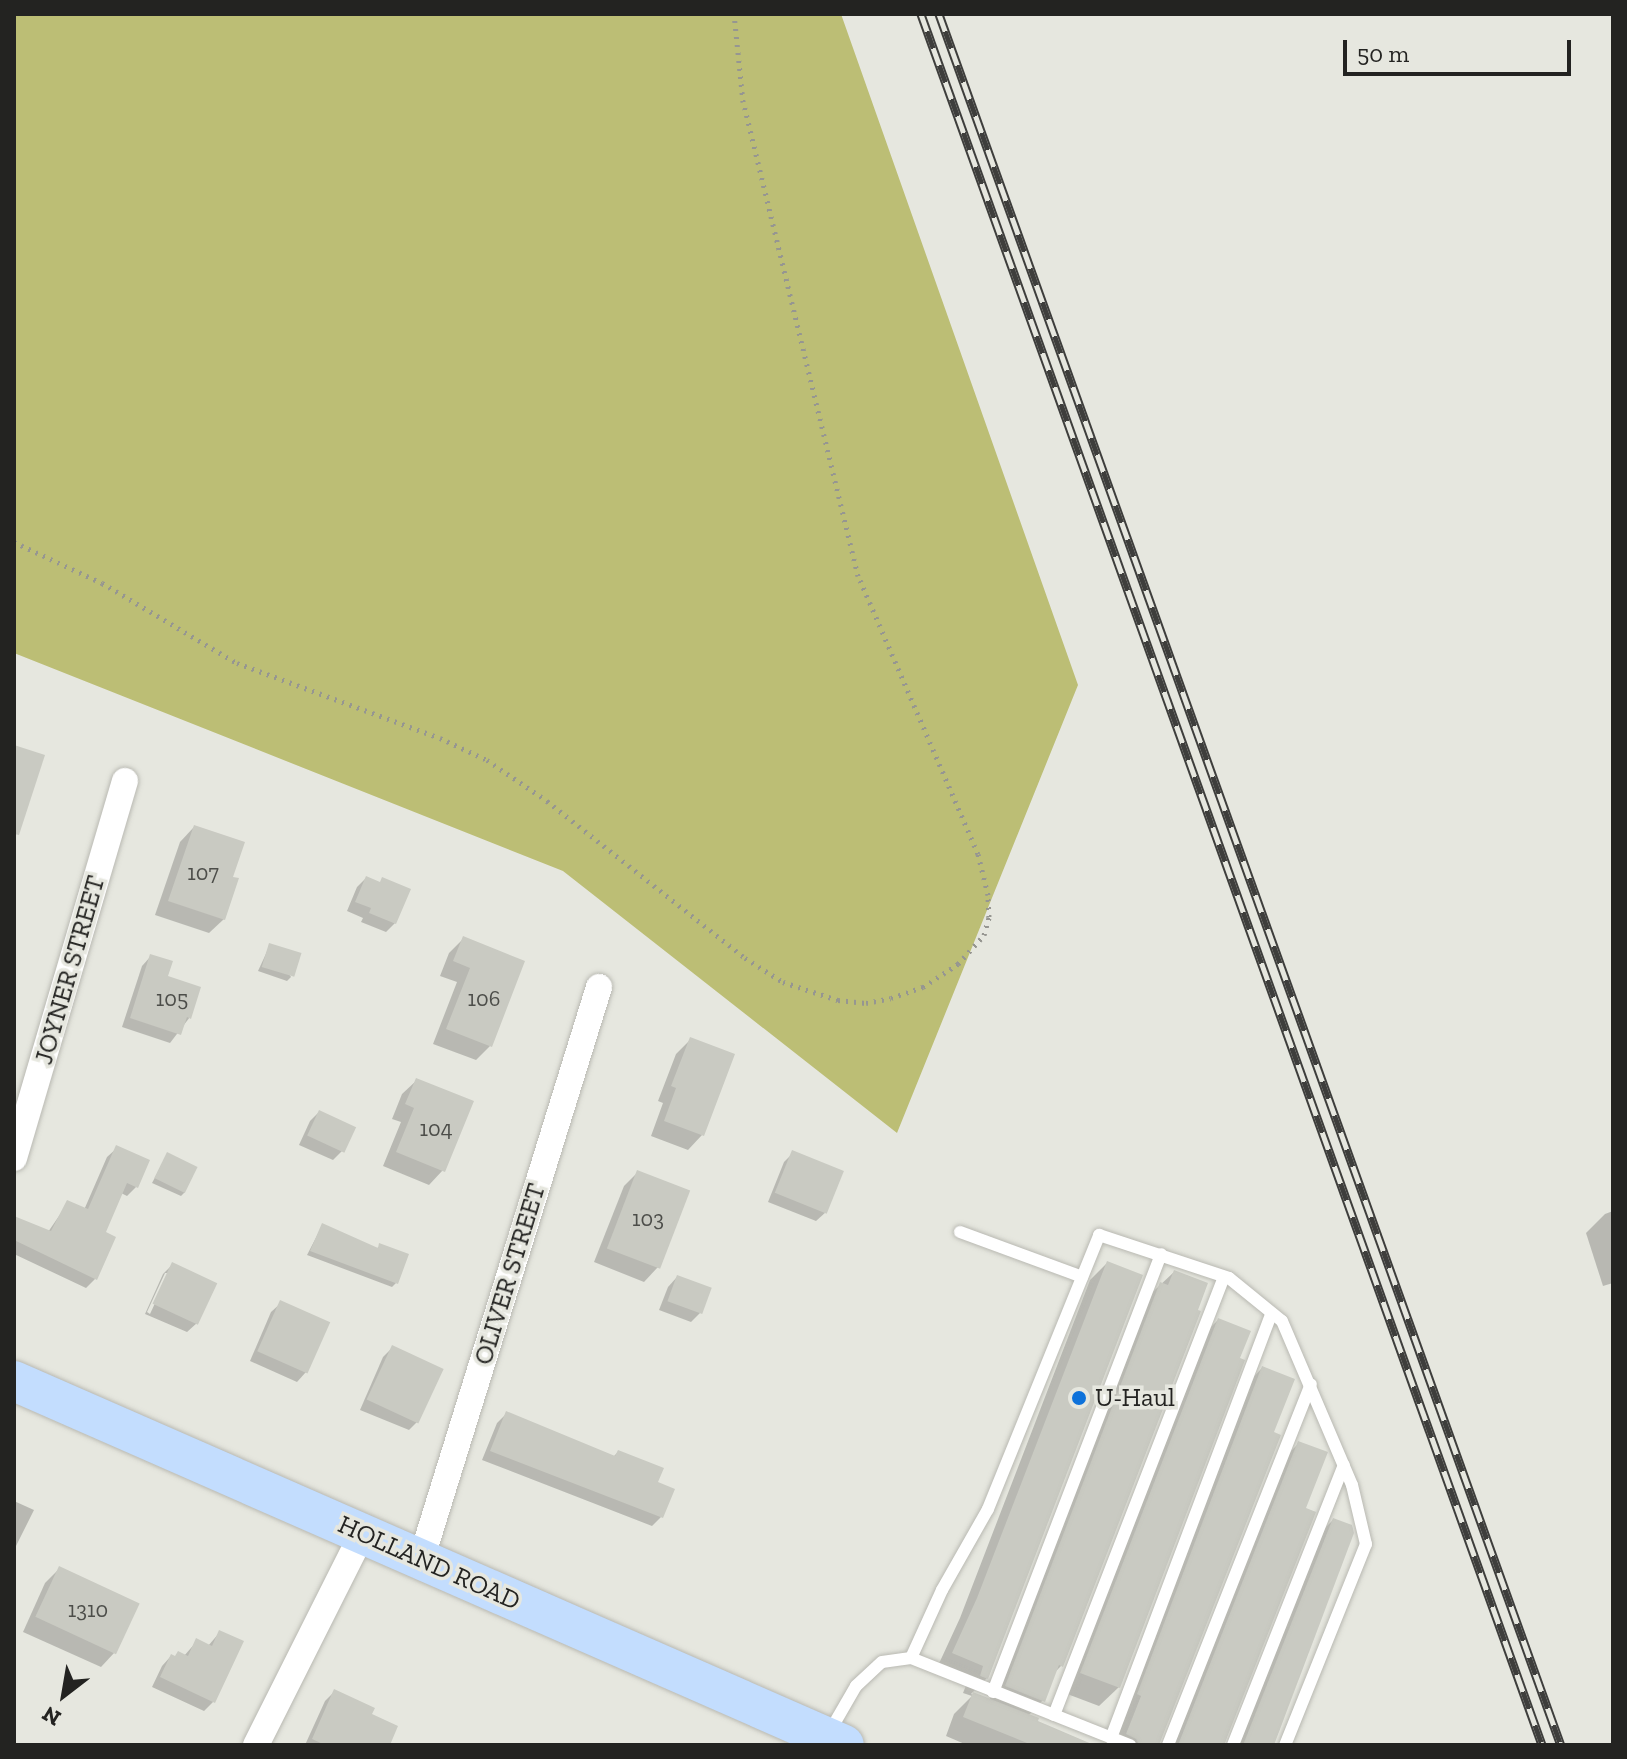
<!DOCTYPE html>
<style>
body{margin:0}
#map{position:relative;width:1627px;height:1759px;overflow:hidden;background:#e6e7df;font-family:"Zilla Slab",serif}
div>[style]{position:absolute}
.green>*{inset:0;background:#bcbe75}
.shadow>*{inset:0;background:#0003}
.building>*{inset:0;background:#c9cac2;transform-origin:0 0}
.path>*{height:5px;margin-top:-2.5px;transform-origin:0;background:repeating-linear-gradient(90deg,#969691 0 2px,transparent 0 8px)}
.roads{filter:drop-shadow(0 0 2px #b9b9b2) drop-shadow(0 0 2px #b9b9b2)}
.service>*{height:12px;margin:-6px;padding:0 6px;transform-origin:6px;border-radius:6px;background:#fff}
.minor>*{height:26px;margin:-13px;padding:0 13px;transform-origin:13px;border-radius:13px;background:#fff}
.primary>*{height:40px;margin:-20px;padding:0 20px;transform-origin:20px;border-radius:20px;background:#c3ddfe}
.rail>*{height:9px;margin-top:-4.5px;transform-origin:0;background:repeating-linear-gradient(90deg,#e6e7df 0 18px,#3e3e3c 0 36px);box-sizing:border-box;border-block:2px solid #3e3e3c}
.dots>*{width:22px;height:22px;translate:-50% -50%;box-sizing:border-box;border:4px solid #e6e7df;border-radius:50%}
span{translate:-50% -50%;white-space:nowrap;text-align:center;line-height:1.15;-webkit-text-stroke:7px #e6e7df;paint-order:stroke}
.number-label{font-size:22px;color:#4c4d49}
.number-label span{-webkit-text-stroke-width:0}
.street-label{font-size:26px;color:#232321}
.poi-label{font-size:26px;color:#232321}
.left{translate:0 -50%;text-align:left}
.frame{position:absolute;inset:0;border:16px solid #232321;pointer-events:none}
.north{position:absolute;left:24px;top:1655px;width:80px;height:80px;-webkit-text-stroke:6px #e6e7df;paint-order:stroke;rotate:211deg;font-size:22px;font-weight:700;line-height:32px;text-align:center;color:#232321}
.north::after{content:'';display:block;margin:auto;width:28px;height:36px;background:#232321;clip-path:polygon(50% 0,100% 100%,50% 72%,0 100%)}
.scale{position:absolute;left:1343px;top:40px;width:228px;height:36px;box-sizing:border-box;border:4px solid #232321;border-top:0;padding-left:10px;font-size:24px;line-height:28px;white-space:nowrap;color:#232321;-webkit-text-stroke:6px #e6e7df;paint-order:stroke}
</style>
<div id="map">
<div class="green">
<i style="clip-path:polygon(14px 14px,841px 14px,1078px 685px,897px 1133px,563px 871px,14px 653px)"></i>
</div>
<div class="shadow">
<i style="clip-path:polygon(194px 827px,231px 878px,224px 919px,209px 933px,155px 915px,180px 842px)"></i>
<i style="clip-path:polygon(366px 878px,395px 923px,386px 932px,361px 922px,363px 918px,347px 911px,357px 887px)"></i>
<i style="clip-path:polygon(463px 939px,523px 962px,490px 1046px,476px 1060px,433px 1044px,457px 982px,440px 976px,449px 953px)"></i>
<i style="clip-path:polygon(270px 945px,291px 977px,287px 981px,258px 971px)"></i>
<i style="clip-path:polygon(151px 956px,190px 1017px,170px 1043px,122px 1027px,142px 966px)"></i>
<i style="clip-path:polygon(690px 1040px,702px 1135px,688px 1150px,651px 1136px,663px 1103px,658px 1101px,676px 1054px)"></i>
<i style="clip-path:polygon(417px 1080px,443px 1170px,429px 1185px,383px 1166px,401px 1122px,392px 1119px,402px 1094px)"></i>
<i style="clip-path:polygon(319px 1112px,342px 1151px,333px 1160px,299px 1145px,310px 1121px)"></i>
<i style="clip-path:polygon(117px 1148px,136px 1187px,127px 1196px,121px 1193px,103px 1233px,95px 1279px,86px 1288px,14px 1254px,14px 1218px,48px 1232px,68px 1203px,84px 1210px,107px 1157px)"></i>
<i style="clip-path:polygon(793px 1153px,826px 1212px,816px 1221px,768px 1202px,784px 1162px)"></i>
<i style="clip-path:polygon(167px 1155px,185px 1192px,181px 1196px,152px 1183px)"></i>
<i style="clip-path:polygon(638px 1172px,658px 1267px,644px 1282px,594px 1262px,624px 1186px)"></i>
<i style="clip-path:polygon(1613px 1211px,1613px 1283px,1603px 1286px,1586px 1233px,1605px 1214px)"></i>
<i style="clip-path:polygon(322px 1226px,376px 1249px,380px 1246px,396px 1283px,392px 1287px,307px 1255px)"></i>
<i style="clip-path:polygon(1107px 1263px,987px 1678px,971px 1694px,989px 1701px,1141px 1303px,1174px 1272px,1061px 1666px,1054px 1673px,1043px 1700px,1027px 1717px,1092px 1745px,967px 1745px,946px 1736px,954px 1714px,972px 1696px,963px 1693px,967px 1683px,936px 1670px,960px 1618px,1090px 1280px)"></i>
<i style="clip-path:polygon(evenodd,172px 1265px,197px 1323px,187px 1332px,145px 1314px,163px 1274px,172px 1265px,165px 1273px,169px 1273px,150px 1314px,147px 1312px,165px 1273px)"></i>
<i style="clip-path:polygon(677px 1277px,700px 1313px,691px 1322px,659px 1310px,668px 1287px)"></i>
<i style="clip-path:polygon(281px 1303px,306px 1372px,297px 1382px,250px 1361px,271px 1312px)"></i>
<i style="clip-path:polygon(1218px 1320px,1119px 1687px,1099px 1706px,1062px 1692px,1199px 1339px)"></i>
<i style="clip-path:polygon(392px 1348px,418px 1421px,409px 1430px,360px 1410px,383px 1357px)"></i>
<i style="clip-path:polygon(1262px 1368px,1158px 1745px,1112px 1745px,1243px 1388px)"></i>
<i style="clip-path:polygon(506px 1414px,613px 1457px,618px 1452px,656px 1483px,661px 1517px,652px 1526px,482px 1460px,497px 1423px)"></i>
<i style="clip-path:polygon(1299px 1443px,1304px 1509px,1224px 1745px,1168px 1745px,1280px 1462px)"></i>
<i style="clip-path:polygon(14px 1501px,34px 1510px,14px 1550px)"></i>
<i style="clip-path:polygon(1333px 1520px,1272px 1745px,1233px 1745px,1314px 1539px)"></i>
<i style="clip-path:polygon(59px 1569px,137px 1604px,115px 1652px,101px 1667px,23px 1632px,45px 1583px)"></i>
<i style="clip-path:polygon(220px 1632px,213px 1702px,204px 1711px,152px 1687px,162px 1666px,171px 1656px,184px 1656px,197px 1641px,208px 1646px)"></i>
<i style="clip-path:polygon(334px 1692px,370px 1715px,390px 1745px,305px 1745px,325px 1701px)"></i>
</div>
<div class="building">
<i style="clip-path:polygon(14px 745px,45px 755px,19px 835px,14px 834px)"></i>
<i style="clip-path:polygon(194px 825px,245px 842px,233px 877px,239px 878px,225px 920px,168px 901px)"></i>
<i style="clip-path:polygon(366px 876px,380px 882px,382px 877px,411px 889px,396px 924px,369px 913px,371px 908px,355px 902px)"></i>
<i style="clip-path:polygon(463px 936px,525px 961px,492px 1047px,446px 1029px,470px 968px,453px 961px)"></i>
<i style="left:269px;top:943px;width:34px;height:25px;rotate:17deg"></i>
<i style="clip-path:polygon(150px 954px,173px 961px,168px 976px,201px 987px,191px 1019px,187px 1017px,181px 1035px,130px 1018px)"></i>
<i style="clip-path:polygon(690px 1037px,735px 1054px,704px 1136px,664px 1121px,676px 1088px,671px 1086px)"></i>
<i style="clip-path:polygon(416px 1078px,474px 1101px,445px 1172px,396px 1152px,414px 1108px,405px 1104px)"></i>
<i style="left:319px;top:1110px;width:41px;height:28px;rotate:25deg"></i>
<i style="clip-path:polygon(116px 1145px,150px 1160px,138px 1188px,127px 1183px,106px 1232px,116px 1237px,97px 1280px,14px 1240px,14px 1216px,51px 1231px,67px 1200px,88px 1209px)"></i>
<i style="left:792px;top:1150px;width:56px;height:46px;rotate:22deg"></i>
<i style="left:167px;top:1152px;width:34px;height:29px;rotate:26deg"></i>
<i style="left:637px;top:1170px;width:57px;height:84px;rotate:21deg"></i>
<i style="clip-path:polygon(322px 1223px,378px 1248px,379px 1243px,409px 1254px,398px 1284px,310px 1251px)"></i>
<i style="clip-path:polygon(1107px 1261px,1143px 1275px,988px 1679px,980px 1676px,983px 1666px,952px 1653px,977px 1598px)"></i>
<i style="left:172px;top:1262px;width:50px;height:46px;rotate:25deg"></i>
<i style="clip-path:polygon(1174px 1270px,1208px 1283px,1198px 1310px,1201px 1311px,1063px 1667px,1059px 1665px,1045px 1702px,1005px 1686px,1160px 1282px,1168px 1285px)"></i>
<i style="left:677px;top:1275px;width:37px;height:28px;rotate:20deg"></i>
<i style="left:280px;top:1300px;width:55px;height:56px;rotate:24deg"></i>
<i style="clip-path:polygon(1218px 1318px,1251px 1331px,1240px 1358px,1245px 1360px,1120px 1688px,1080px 1673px)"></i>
<i style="left:392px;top:1345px;width:57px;height:60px;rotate:25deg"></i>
<i style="clip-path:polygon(1262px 1366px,1295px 1379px,1274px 1432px,1281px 1435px,1159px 1745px,1139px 1745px,1136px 1739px,1126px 1734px,1141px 1696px,1137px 1694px)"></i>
<i style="clip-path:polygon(506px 1411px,615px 1456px,618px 1450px,664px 1468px,658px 1482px,675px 1489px,663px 1518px,490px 1451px)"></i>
<i style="clip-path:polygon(1298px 1441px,1328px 1452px,1306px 1508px,1316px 1512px,1224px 1745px,1178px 1745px)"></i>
<i style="clip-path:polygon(1333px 1518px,1352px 1525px,1354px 1533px,1274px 1745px,1243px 1745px)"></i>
<i style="left:59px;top:1566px;width:89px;height:56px;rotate:25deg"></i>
<i style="clip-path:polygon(219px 1630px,244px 1641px,215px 1703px,160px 1677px,171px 1654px,175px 1656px,178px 1651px,188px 1656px,196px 1638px,212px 1646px)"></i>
<i style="clip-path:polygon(334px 1689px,375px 1708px,372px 1714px,398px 1726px,390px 1745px,325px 1745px,312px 1739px)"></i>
<i style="clip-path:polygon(973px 1692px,1039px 1718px,1038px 1721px,1094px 1745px,1032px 1745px,963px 1717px)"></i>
</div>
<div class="path">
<i style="left:14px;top:542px;width:97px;rotate:25deg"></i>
<i style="left:102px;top:583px;width:157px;rotate:30.7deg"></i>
<i style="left:237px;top:663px;width:216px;rotate:20.3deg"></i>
<i style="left:440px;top:738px;width:52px;rotate:25.1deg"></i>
<i style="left:487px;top:760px;width:73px;rotate:34.3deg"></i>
<i style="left:547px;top:801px;width:253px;rotate:38.4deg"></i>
<i style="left:745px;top:958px;width:45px;rotate:32.3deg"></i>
<i style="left:783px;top:982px;width:58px;rotate:18.1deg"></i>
<i style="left:838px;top:1000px;width:28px;rotate:6deg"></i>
<i style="left:866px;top:1003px;width:25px;rotate:-11deg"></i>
<i style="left:891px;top:998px;width:34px;rotate:-19deg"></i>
<i style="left:923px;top:987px;width:42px;rotate:-33.3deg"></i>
<i style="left:958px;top:964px;width:39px;rotate:-48deg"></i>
<i style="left:984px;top:935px;width:19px;rotate:-74deg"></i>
<i style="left:989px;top:917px;width:22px;rotate:-93deg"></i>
<i style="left:988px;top:895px;width:42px;rotate:-103.7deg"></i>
<i style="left:978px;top:854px;width:303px;rotate:-113.3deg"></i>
<i style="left:858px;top:576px;width:488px;rotate:-103.6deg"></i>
<i style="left:743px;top:102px;width:88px;rotate:-95.8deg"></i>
</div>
<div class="roads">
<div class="service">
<i style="left:960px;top:1232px;width:130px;rotate:20.2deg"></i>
<i style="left:911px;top:1658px;width:75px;rotate:-65.5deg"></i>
<i style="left:942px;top:1590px;width:93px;rotate:-60.4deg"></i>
<i style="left:988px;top:1509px;width:296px;rotate:-67.9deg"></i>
<i style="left:1099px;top:1235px;width:137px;rotate:18.3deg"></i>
<i style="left:1229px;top:1278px;width:68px;rotate:39.1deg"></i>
<i style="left:1282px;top:1321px;width:178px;rotate:66.9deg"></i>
<i style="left:1352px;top:1485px;width:61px;rotate:76.7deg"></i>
<i style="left:1366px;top:1544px;width:217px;rotate:111.9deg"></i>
<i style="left:993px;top:1692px;width:469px;rotate:-69deg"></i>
<i style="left:1054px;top:1715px;width:470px;rotate:-68.8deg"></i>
<i style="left:830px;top:1731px;width:52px;rotate:-60deg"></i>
<i style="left:856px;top:1686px;width:35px;rotate:-43deg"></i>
<i style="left:882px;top:1662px;width:29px;rotate:-8deg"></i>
<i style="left:911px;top:1658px;width:236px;rotate:21.7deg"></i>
<i style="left:1111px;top:1738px;width:454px;rotate:-69.3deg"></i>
<i style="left:1168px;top:1745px;width:388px;rotate:-68.4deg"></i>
<i style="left:1233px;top:1745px;width:301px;rotate:-68.4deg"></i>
</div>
<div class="minor">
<i style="left:14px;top:1158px;width:393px;rotate:-73.6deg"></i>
<i style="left:421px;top:1560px;width:600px;rotate:-72.74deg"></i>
<i style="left:256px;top:1745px;width:236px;rotate:-63.3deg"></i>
</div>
<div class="primary">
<i style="left:14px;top:1381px;width:906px;rotate:23.68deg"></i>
</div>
</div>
<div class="rail">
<i style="left:921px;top:14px;width:1839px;rotate:70.26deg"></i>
<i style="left:939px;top:14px;width:1839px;rotate:70.24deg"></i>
</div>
<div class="dots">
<i style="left:1079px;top:1398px;background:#0e72da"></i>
</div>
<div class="number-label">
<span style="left:203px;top:873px">107</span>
<span style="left:172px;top:999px">105</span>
<span style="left:484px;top:999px">106</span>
<span style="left:436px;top:1129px">104</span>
<span style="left:648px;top:1219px">103</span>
<span style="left:88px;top:1610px">1310</span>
</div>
<div class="street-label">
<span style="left:70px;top:970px;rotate:-74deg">JOYNER STREET</span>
<span style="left:510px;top:1274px;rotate:-73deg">OLIVER STREET</span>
<span style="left:429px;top:1563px;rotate:24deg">HOLLAND ROAD</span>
</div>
<div class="poi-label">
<span class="left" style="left:1095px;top:1398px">U-Haul</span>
</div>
<div class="frame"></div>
<div class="north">N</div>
<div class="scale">50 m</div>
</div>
